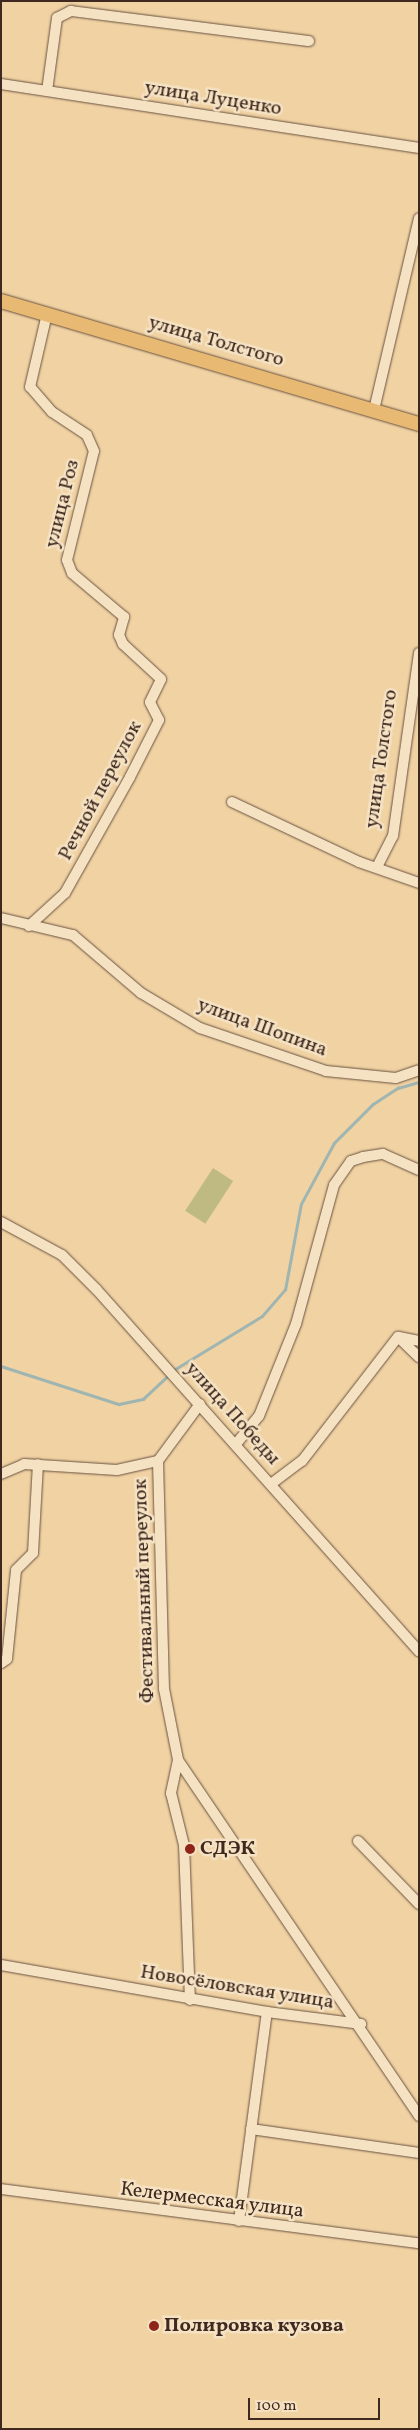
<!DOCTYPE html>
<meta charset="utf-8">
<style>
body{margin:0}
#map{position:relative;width:420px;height:2430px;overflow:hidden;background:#f0d2a3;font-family:Vollkorn,serif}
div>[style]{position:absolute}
.green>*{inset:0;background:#beba82;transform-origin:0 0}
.stream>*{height:2.5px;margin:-1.25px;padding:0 1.25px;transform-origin:1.25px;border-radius:1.25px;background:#9fb5b1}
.roads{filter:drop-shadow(0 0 1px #6a5240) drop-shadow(0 0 1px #6a5240)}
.minor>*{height:10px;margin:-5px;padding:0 5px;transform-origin:5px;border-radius:5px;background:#f5e2c3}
.major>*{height:14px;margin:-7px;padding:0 7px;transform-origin:7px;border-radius:7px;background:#e8b972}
.dots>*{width:14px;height:14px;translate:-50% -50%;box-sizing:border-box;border:2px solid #f5e2c3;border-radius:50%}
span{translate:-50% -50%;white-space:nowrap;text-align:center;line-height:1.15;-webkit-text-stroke:5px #f5e2c3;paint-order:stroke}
.street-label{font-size:20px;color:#3e281f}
.poi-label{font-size:20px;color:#3e281f;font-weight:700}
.left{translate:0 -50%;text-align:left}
.frame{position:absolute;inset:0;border:2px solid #3e281f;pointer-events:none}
.scale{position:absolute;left:248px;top:2398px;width:132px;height:22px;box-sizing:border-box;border:2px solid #3e281f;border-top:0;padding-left:6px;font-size:15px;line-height:18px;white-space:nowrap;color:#3e281f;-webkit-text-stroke:4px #f5e2c3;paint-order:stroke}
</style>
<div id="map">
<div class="green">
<i style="left:213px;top:1168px;width:24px;height:51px;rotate:33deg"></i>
</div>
<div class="stream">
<i style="left:1px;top:1366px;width:124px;rotate:17.9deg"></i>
<i style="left:119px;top:1404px;width:25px;rotate:-12deg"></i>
<i style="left:143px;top:1399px;width:35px;rotate:-43deg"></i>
<i style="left:172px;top:1371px;width:105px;rotate:-31.4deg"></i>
<i style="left:262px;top:1316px;width:35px;rotate:-49deg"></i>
<i style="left:285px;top:1290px;width:87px;rotate:-79.5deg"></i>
<i style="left:301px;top:1204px;width:69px;rotate:-61.6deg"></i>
<i style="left:334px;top:1143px;width:55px;rotate:-45deg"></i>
<i style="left:373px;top:1104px;width:30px;rotate:-33deg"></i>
<i style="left:398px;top:1088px;width:22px;rotate:-16deg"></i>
</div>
<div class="roads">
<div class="minor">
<i style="left:1px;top:84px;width:423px;rotate:8.7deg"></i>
<i style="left:47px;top:91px;width:74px;rotate:-82.2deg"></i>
<i style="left:57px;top:18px;width:16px;rotate:-27deg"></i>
<i style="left:71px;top:11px;width:240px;rotate:7.2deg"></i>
<i style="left:374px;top:410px;width:197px;rotate:-76.8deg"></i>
<i style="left:232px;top:802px;width:140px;rotate:25.3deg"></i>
<i style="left:359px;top:862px;width:64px;rotate:19.3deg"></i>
<i style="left:377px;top:867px;width:35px;rotate:-63deg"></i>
<i style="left:393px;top:836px;width:185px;rotate:-81.9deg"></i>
<i style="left:1px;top:918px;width:74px;rotate:13.3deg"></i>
<i style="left:73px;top:935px;width:89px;rotate:40.5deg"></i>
<i style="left:141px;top:993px;width:69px;rotate:30.7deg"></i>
<i style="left:200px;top:1028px;width:133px;rotate:18.8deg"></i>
<i style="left:326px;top:1071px;width:70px;rotate:5.7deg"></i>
<i style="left:396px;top:1078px;width:24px;rotate:-19deg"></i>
<i style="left:29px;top:926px;width:49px;rotate:-42.5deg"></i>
<i style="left:65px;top:893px;width:133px;rotate:-60.7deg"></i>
<i style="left:130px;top:777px;width:64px;rotate:-63deg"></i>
<i style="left:159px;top:720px;width:20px;rotate:-117deg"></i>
<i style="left:150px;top:702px;width:25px;rotate:-64deg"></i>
<i style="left:161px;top:679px;width:52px;rotate:-137.4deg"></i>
<i style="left:123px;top:644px;width:10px;rotate:-114deg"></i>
<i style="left:119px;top:635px;width:19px;rotate:-74deg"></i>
<i style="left:124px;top:617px;width:68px;rotate:-139.8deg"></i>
<i style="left:72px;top:573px;width:14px;rotate:-111deg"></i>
<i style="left:67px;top:560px;width:112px;rotate:-76.1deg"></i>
<i style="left:94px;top:451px;width:17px;rotate:-114deg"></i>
<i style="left:87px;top:435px;width:42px;rotate:-146.7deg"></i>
<i style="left:52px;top:412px;width:33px;rotate:-131deg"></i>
<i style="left:30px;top:387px;width:75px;rotate:-76.9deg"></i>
<i style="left:1px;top:1222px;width:69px;rotate:28.4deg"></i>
<i style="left:62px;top:1255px;width:49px;rotate:45deg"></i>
<i style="left:97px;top:1290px;width:484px;rotate:48.3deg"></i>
<i style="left:398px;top:1337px;width:29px;rotate:44deg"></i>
<i style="left:399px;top:1337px;width:20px;rotate:11deg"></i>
<i style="left:200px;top:1404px;width:71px;rotate:126.4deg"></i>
<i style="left:158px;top:1461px;width:228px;rotate:88.5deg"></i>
<i style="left:164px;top:1689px;width:72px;rotate:78.8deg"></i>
<i style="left:178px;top:1760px;width:430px;rotate:55.9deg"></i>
<i style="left:236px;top:1444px;width:36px;rotate:-51deg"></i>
<i style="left:259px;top:1416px;width:99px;rotate:-68.1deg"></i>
<i style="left:296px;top:1324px;width:144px;rotate:-74.7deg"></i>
<i style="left:334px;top:1185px;width:29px;rotate:-55deg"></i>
<i style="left:351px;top:1161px;width:13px;rotate:-18deg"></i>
<i style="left:363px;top:1157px;width:20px;rotate:-9deg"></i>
<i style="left:383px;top:1154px;width:39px;rotate:24deg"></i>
<i style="left:1px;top:1474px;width:25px;rotate:-23deg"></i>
<i style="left:24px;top:1464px;width:93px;rotate:3.7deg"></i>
<i style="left:117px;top:1470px;width:42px;rotate:-12.4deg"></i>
<i style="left:271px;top:1484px;width:39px;rotate:-37deg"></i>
<i style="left:302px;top:1461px;width:157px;rotate:-52.3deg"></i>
<i style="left:1px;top:1663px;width:7px;rotate:-34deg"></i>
<i style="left:7px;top:1659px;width:89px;rotate:-84.2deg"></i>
<i style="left:16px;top:1570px;width:24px;rotate:-45deg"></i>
<i style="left:33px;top:1553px;width:89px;rotate:-86.8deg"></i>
<i style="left:178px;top:1760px;width:34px;rotate:102deg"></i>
<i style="left:171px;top:1793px;width:54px;rotate:76deg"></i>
<i style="left:184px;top:1845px;width:155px;rotate:87.8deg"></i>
<i style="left:358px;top:1841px;width:88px;rotate:45.9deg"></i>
<i style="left:1px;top:1965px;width:270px;rotate:10deg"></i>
<i style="left:267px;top:2012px;width:95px;rotate:7.3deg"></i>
<i style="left:251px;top:2129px;width:170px;rotate:8.1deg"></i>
<i style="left:1px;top:2189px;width:421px;rotate:7.4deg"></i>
<i style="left:239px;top:2221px;width:211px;rotate:-82.4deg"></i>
</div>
<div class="major">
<i style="left:1px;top:301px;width:436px;rotate:16.4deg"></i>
</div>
</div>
<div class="dots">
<i style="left:190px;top:1849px;background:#8f2418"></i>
<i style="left:154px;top:2326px;background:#8f2418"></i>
</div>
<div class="street-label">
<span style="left:213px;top:99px;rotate:9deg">улица Луценко</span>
<span style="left:216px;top:342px;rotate:16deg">улица Толстого</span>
<span style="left:63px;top:504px;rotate:-76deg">улица Роз</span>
<span style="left:382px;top:759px;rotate:-82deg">улица Толстого</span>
<span style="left:101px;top:791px;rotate:-62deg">Речной переулок</span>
<span style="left:262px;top:1028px;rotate:20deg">улица Шопина</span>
<span style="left:232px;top:1414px;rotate:48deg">улица Победы</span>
<span style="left:145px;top:1591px;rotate:-92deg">Фестивальный переулок</span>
<span style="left:237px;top:1988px;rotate:9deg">Новосёловская улица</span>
<span style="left:212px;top:2201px;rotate:7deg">Келермесская улица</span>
</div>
<div class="poi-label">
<span class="left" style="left:200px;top:1849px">СДЭК</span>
<span class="left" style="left:164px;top:2326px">Полировка кузова</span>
</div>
<div class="frame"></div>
<div class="scale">100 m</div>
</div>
